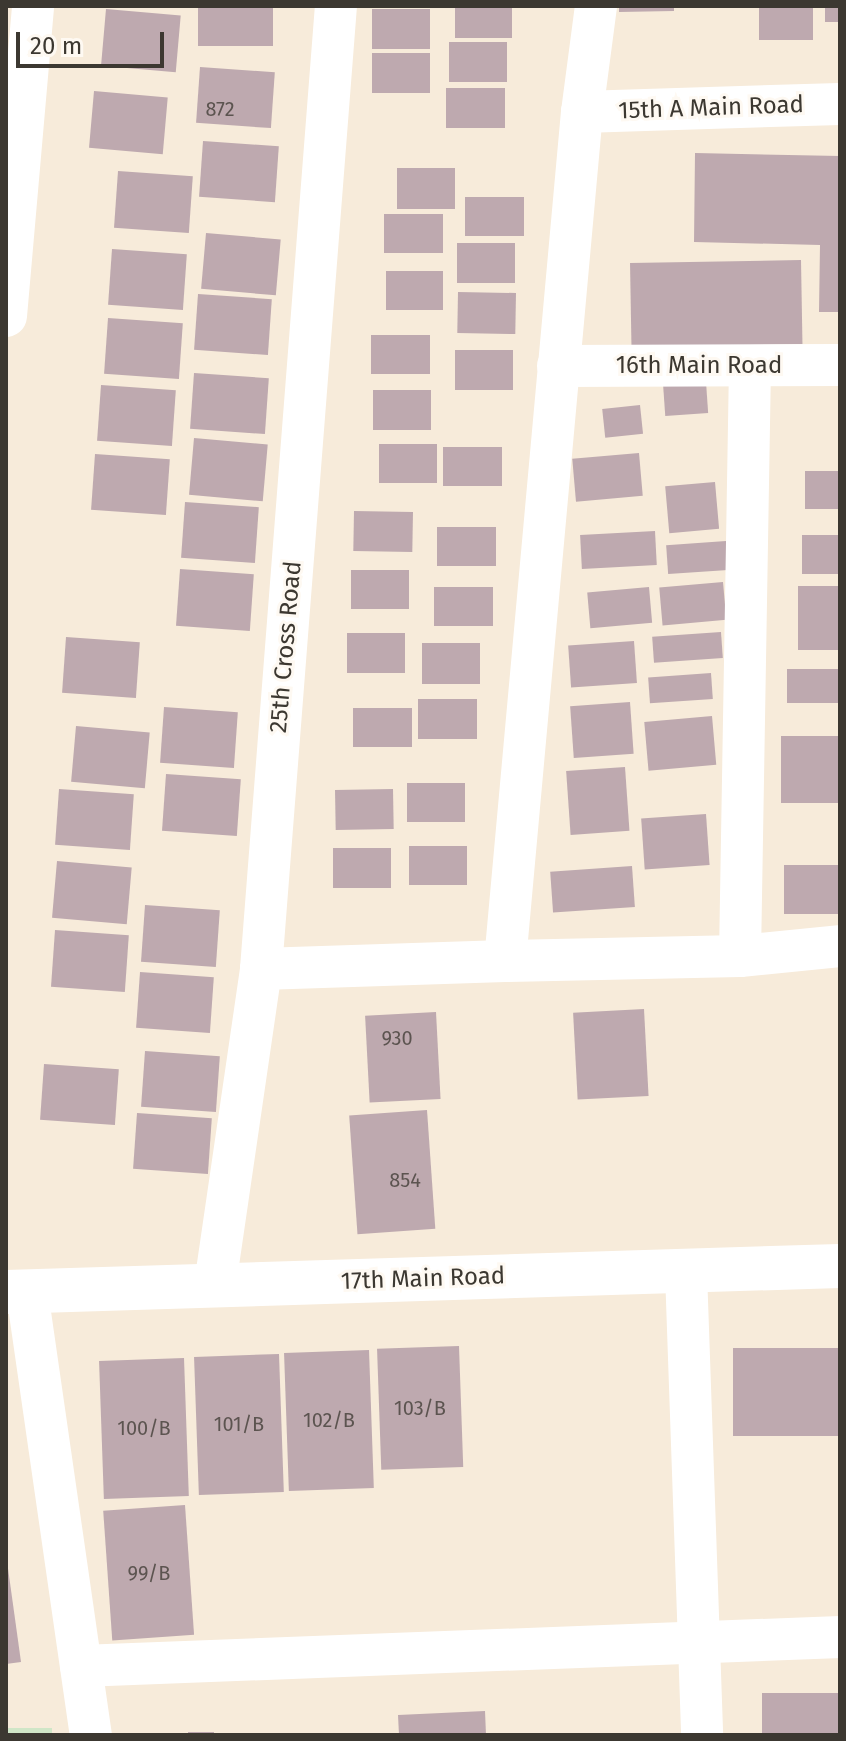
<!DOCTYPE html>
<style>
body{margin:0}
#map{position:relative;width:846px;height:1741px;overflow:hidden;background:#f7ebda;font-family:"Fira Sans",sans-serif}
div>[style]{position:absolute}
.green>*{inset:0;background:#d0e6c7;transform-origin:0 0}
.building>*{inset:0;background:#bea9af;transform-origin:0 0}
.minor>*{height:42px;margin:-21px;padding:0 21px;transform-origin:21px;border-radius:21px;background:#fff}
.tertiary>*{height:44px;margin:-22px;padding:0 22px;transform-origin:22px;border-radius:22px;background:#fff}
span{translate:-50% -50%;white-space:nowrap;text-align:center;line-height:1.15;-webkit-text-stroke:6px #fef9f2;paint-order:stroke}
.number-label{font-size:20px;color:#5c5450}
.number-label span{-webkit-text-stroke-width:0}
.street-label{font-size:24px;color:#3c3831}
.frame{position:absolute;inset:0;border:8px solid #3c3831;pointer-events:none}
.scale{position:absolute;left:16px;top:32px;width:148px;height:36px;box-sizing:border-box;border:4px solid #3c3831;border-top:0;padding-left:10px;font-size:24px;line-height:28px;white-space:nowrap;color:#3c3831;-webkit-text-stroke:6px #fef9f2;paint-order:stroke}
</style>
<div id="map">
<div class="green">
<i style="left:6px;top:1728px;width:46px;height:7px"></i>
</div>
<div class="building">
<i style="left:198px;top:6px;width:75px;height:40px"></i>
<i style="left:455px;top:6px;width:57px;height:32px"></i>
<i style="clip-path:polygon(619px 6px,674px 6px,674px 11px,619px 12px)"></i>
<i style="left:759px;top:6px;width:54px;height:34px"></i>
<i style="left:825px;top:6px;width:15px;height:16px"></i>
<i style="left:106px;top:9px;width:75px;height:57px;rotate:5deg"></i>
<i style="left:372px;top:9px;width:58px;height:40px"></i>
<i style="left:449px;top:42px;width:58px;height:40px"></i>
<i style="left:372px;top:53px;width:58px;height:40px"></i>
<i style="left:200px;top:67px;width:75px;height:56px;rotate:4deg"></i>
<i style="left:505px;top:88px;width:40px;height:59px;rotate:90deg"></i>
<i style="left:94px;top:91px;width:74px;height:57px;rotate:5deg"></i>
<i style="left:203px;top:141px;width:76px;height:56px;rotate:4deg"></i>
<i style="clip-path:polygon(695px 153px,840px 156px,840px 312px,819px 312px,820px 245px,694px 242px)"></i>
<i style="left:455px;top:168px;width:41px;height:58px;rotate:90deg"></i>
<i style="left:118px;top:171px;width:75px;height:57px;rotate:4deg"></i>
<i style="left:465px;top:197px;width:59px;height:39px"></i>
<i style="left:384px;top:214px;width:59px;height:39px"></i>
<i style="left:206px;top:233px;width:75px;height:56px;rotate:5deg"></i>
<i style="left:457px;top:243px;width:58px;height:40px"></i>
<i style="left:112px;top:249px;width:75px;height:56px;rotate:4deg"></i>
<i style="left:801px;top:260px;width:84px;height:171px;rotate:89deg"></i>
<i style="left:386px;top:271px;width:57px;height:39px"></i>
<i style="left:458px;top:292px;width:58px;height:41px;rotate:1deg"></i>
<i style="left:198px;top:294px;width:74px;height:56px;rotate:4deg"></i>
<i style="left:108px;top:318px;width:75px;height:56px;rotate:4deg"></i>
<i style="left:371px;top:335px;width:59px;height:39px"></i>
<i style="left:455px;top:350px;width:58px;height:40px"></i>
<i style="left:194px;top:373px;width:75px;height:56px;rotate:4deg"></i>
<i style="left:706px;top:382px;width:31px;height:43px;rotate:86deg"></i>
<i style="left:101px;top:385px;width:75px;height:56px;rotate:4deg"></i>
<i style="left:373px;top:390px;width:58px;height:40px"></i>
<i style="left:640px;top:405px;width:29px;height:38px;rotate:84deg"></i>
<i style="left:194px;top:438px;width:74px;height:57px;rotate:5deg"></i>
<i style="left:379px;top:444px;width:58px;height:39px"></i>
<i style="left:443px;top:447px;width:59px;height:39px"></i>
<i style="left:639px;top:453px;width:43px;height:67px;rotate:85deg"></i>
<i style="left:95px;top:454px;width:75px;height:56px;rotate:4deg"></i>
<i style="left:840px;top:471px;width:38px;height:35px;rotate:90deg"></i>
<i style="left:715px;top:482px;width:47px;height:50px;rotate:85deg"></i>
<i style="left:185px;top:502px;width:74px;height:56px;rotate:4deg"></i>
<i style="left:354px;top:511px;width:59px;height:40px;rotate:1deg"></i>
<i style="left:437px;top:527px;width:59px;height:39px"></i>
<i style="left:655px;top:531px;width:34px;height:75px;rotate:87deg"></i>
<i style="left:840px;top:535px;width:39px;height:38px;rotate:90deg"></i>
<i style="left:726px;top:541px;width:29px;height:60px;rotate:86deg"></i>
<i style="left:180px;top:569px;width:74px;height:57px;rotate:4deg"></i>
<i style="left:351px;top:570px;width:58px;height:39px"></i>
<i style="left:723px;top:582px;width:38px;height:64px;rotate:85deg"></i>
<i style="left:840px;top:586px;width:64px;height:42px;rotate:90deg"></i>
<i style="left:434px;top:587px;width:59px;height:39px"></i>
<i style="left:649px;top:587px;width:36px;height:62px;rotate:85deg"></i>
<i style="left:721px;top:632px;width:26px;height:69px;rotate:86deg"></i>
<i style="left:347px;top:633px;width:58px;height:40px"></i>
<i style="left:66px;top:637px;width:74px;height:56px;rotate:4deg"></i>
<i style="left:634px;top:641px;width:42px;height:66px;rotate:86deg"></i>
<i style="left:422px;top:643px;width:58px;height:41px"></i>
<i style="left:840px;top:669px;width:34px;height:53px;rotate:90deg"></i>
<i style="left:711px;top:673px;width:26px;height:63px;rotate:86deg"></i>
<i style="left:418px;top:699px;width:59px;height:40px"></i>
<i style="left:630px;top:702px;width:52px;height:60px;rotate:86deg"></i>
<i style="left:164px;top:707px;width:74px;height:56px;rotate:4deg"></i>
<i style="left:353px;top:708px;width:59px;height:39px"></i>
<i style="left:712px;top:716px;width:49px;height:68px;rotate:85deg"></i>
<i style="left:76px;top:726px;width:74px;height:56px;rotate:5deg"></i>
<i style="left:840px;top:736px;width:67px;height:59px;rotate:90deg"></i>
<i style="left:625px;top:767px;width:64px;height:59px;rotate:86deg"></i>
<i style="left:166px;top:774px;width:75px;height:57px;rotate:4deg"></i>
<i style="left:407px;top:783px;width:58px;height:39px"></i>
<i style="left:59px;top:789px;width:75px;height:56px;rotate:4deg"></i>
<i style="left:393px;top:789px;width:40px;height:58px;rotate:89deg"></i>
<i style="left:706px;top:814px;width:51px;height:65px;rotate:86deg"></i>
<i style="left:409px;top:846px;width:58px;height:39px"></i>
<i style="left:333px;top:848px;width:58px;height:40px"></i>
<i style="left:57px;top:861px;width:75px;height:57px;rotate:5deg"></i>
<i style="left:840px;top:865px;width:49px;height:56px;rotate:90deg"></i>
<i style="left:632px;top:866px;width:41px;height:82px;rotate:86deg"></i>
<i style="left:145px;top:905px;width:75px;height:57px;rotate:4deg"></i>
<i style="left:55px;top:930px;width:74px;height:57px;rotate:4deg"></i>
<i style="left:140px;top:972px;width:74px;height:56px;rotate:4deg"></i>
<i style="left:644px;top:1009px;width:87px;height:71px;rotate:87deg"></i>
<i style="left:436px;top:1012px;width:87px;height:71px;rotate:87deg"></i>
<i style="left:145px;top:1051px;width:75px;height:56px;rotate:4deg"></i>
<i style="left:44px;top:1064px;width:75px;height:56px;rotate:4deg"></i>
<i style="left:427px;top:1110px;width:119px;height:78px;rotate:86deg"></i>
<i style="left:137px;top:1113px;width:75px;height:56px;rotate:4deg"></i>
<i style="left:459px;top:1346px;width:121px;height:82px;rotate:88deg"></i>
<i style="left:840px;top:1348px;width:88px;height:107px;rotate:90deg"></i>
<i style="left:369px;top:1350px;width:138px;height:85px;rotate:88deg"></i>
<i style="left:279px;top:1354px;width:138px;height:85px;rotate:88deg"></i>
<i style="left:184px;top:1358px;width:138px;height:85px;rotate:88deg"></i>
<i style="left:185px;top:1505px;width:130px;height:82px;rotate:86deg"></i>
<i style="clip-path:polygon(6px 1554px,21px 1662px,6px 1664px)"></i>
<i style="left:840px;top:1693px;width:41px;height:78px;rotate:90deg"></i>
<i style="clip-path:polygon(485px 1711px,486px 1735px,399px 1735px,398px 1715px)"></i>
<i style="left:188px;top:1732px;width:26px;height:3px"></i>
</div>
<div class="minor">
<i style="left:596px;top:6px;width:107px;rotate:97.5deg"></i>
<i style="left:582px;top:112px;width:852px;rotate:95.18deg"></i>
<i style="left:505px;top:961px;width:235px;rotate:-1.2deg"></i>
<i style="left:740px;top:956px;width:100px;rotate:-5.7deg"></i>
<i style="left:582px;top:112px;width:258px;rotate:-1.8deg"></i>
<i style="left:6px;top:316px;width:311px;rotate:-85deg"></i>
<i style="left:558px;top:366px;width:282px;rotate:-0.2deg"></i>
<i style="left:740px;top:956px;width:590px;rotate:-89.03deg"></i>
<i style="left:261px;top:969px;width:244px;rotate:-1.9deg"></i>
<i style="left:686px;top:1272px;width:463px;rotate:88deg"></i>
<i style="left:215px;top:1285px;width:319px;rotate:-81.7deg"></i>
<i style="left:261px;top:969px;width:966px;rotate:-85.55deg"></i>
<i style="left:27px;top:1292px;width:448px;rotate:81.8deg"></i>
<i style="left:81px;top:1666px;width:760px;rotate:-2.19deg"></i>
</div>
<div class="tertiary">
<i style="left:6px;top:1292px;width:834px;rotate:-1.79deg"></i>
</div>
<div class="number-label">
<span style="left:220px;top:109px">872</span>
<span style="left:397px;top:1038px">930</span>
<span style="left:405px;top:1180px">854</span>
<span style="left:420px;top:1408px">103/B</span>
<span style="left:329px;top:1420px">102/B</span>
<span style="left:239px;top:1424px">101/B</span>
<span style="left:144px;top:1428px">100/B</span>
<span style="left:149px;top:1573px">99/B</span>
</div>
<div class="street-label">
<span style="left:711px;top:108px;rotate:-2deg">15th A Main Road</span>
<span style="left:699px;top:366px">16th Main Road</span>
<span style="left:286px;top:647px;rotate:-85deg">25th Cross Road</span>
<span style="left:423px;top:1279px;rotate:-2deg">17th Main Road</span>
</div>
<div class="frame"></div>
<div class="scale">20 m</div>
</div>
